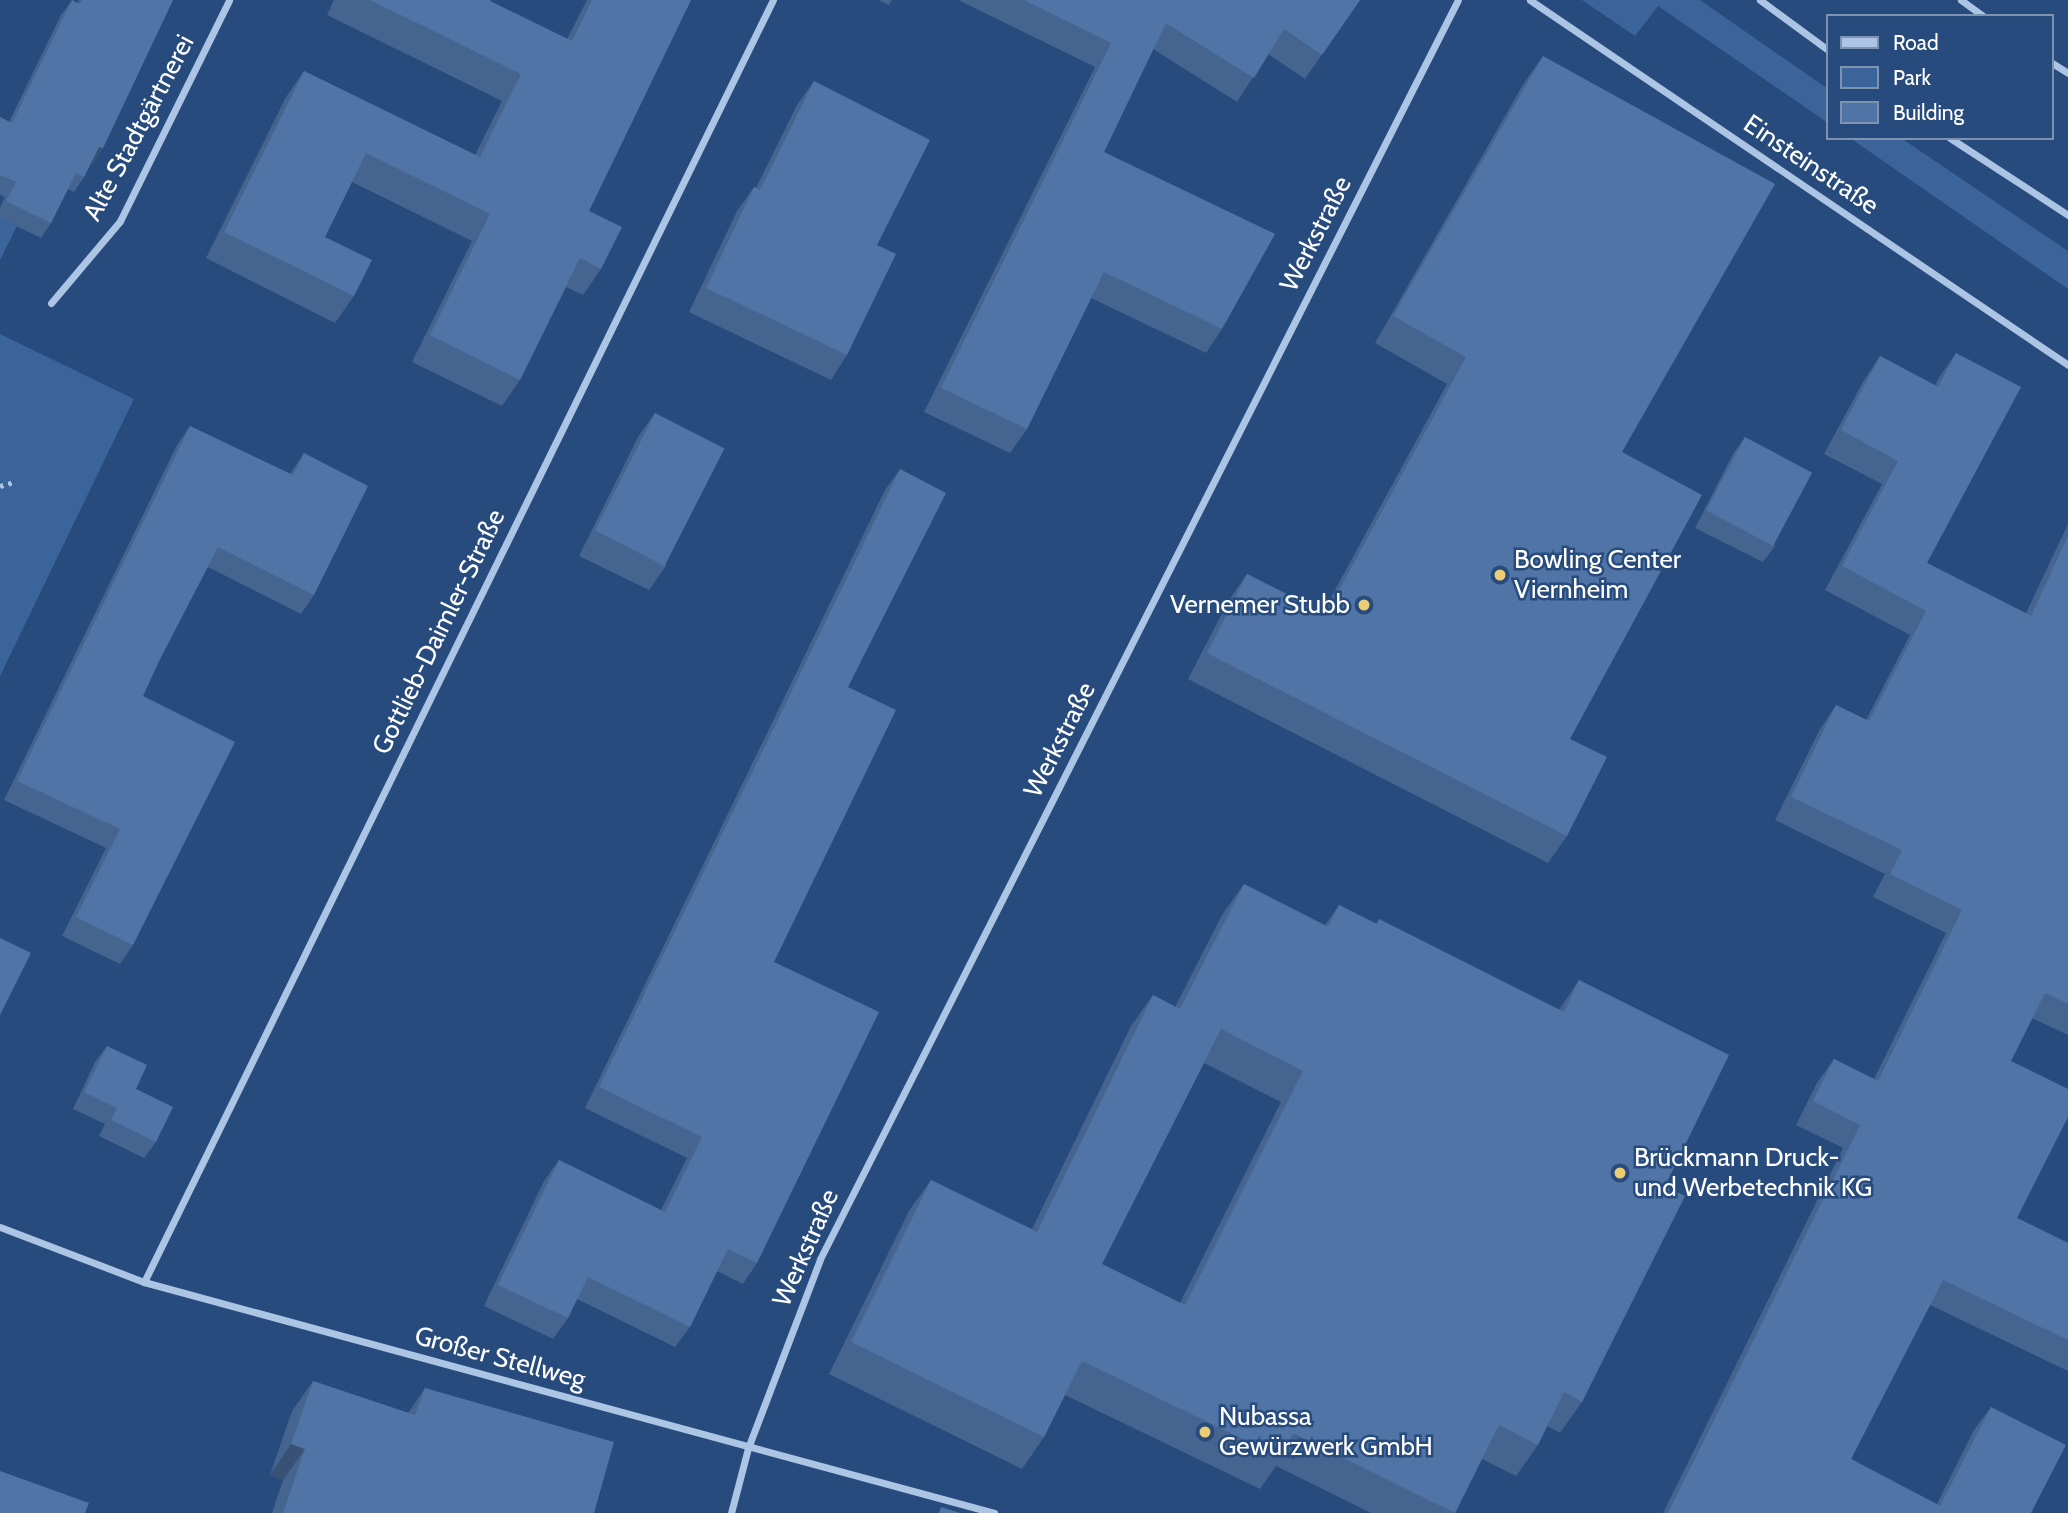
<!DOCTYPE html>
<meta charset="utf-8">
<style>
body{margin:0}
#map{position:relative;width:2068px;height:1513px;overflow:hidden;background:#274b7d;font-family:Cabin,sans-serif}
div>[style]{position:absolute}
.green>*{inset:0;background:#3b649b}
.path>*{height:4.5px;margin-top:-2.25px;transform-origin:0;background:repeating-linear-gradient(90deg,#adc5e5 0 3.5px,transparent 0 8.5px)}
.street>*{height:7px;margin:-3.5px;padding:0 3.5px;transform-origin:3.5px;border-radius:3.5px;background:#adc5e5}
.wall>*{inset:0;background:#45648f}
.shaded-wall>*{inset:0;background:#385174}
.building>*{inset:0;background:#5074a6;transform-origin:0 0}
.dots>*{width:19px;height:19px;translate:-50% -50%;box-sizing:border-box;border:4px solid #274b7d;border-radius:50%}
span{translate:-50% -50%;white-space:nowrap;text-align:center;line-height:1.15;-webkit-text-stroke:5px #274b7d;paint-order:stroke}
.street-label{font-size:26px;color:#fff}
.poi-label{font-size:26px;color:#fff}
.left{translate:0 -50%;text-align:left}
.right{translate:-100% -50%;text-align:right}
.legend{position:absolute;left:1826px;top:14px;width:228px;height:126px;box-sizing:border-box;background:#274b7d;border:2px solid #7d93b1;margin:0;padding:9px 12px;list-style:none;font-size:21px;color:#fff}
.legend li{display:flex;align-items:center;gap:14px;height:35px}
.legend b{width:35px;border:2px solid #7d93b1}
</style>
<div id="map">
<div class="green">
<i style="clip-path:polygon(1582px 0,1700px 0,1828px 89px,1828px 123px,1658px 6px,1635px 36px)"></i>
<i style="clip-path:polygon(1850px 138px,1901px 138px,2068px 251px,2068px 289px)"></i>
<i style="clip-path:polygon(0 218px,17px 226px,0 260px)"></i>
<i style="clip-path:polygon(0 334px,134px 399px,0 676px)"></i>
</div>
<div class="path">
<i style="left:0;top:486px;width:15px;rotate:-16deg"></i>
</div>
<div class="street">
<i style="left:1530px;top:0;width:650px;rotate:34.15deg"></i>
<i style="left:1760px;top:0;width:84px;rotate:36.3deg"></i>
<i style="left:1961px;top:0;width:27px;rotate:36deg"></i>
<i style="left:2052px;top:63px;width:19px;rotate:32deg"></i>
<i style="left:1950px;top:138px;width:141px;rotate:33.1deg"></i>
<i style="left:51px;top:303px;width:107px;rotate:-49.9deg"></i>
<i style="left:120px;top:221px;width:246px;rotate:-63.7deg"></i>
<i style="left:0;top:1227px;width:154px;rotate:20.9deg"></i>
<i style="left:144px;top:1282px;width:881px;rotate:15.2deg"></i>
<i style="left:144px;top:1282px;width:1428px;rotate:-63.87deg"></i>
<i style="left:731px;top:1513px;width:67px;rotate:-75.3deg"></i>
<i style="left:748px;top:1448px;width:202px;rotate:-69.1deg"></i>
<i style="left:820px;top:1259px;width:1411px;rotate:-63.13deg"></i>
</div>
<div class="wall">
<i style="clip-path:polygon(72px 0,77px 3px,79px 0,173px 0,103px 148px,93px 163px,91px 163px,84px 177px,74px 192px,68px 189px,51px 223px,41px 238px,0 218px,0 208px,5px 197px,0 195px,0 117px,9px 122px,61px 15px)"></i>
<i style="clip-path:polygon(334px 0,491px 0,490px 1px,567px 39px,587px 0,691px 0,589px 211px,601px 269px,583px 295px,566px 287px,520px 380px,502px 406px,412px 362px,472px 241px,352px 182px,325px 237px,354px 296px,335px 323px,206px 258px,286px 97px,304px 71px,475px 155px,502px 101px,327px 15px)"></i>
<i style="clip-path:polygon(878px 0,892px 0,889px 5px)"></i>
<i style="clip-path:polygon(958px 0,1360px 0,1305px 79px,1268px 54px,1237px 102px,1153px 49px,1104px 152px,1222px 329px,1206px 353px,1091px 298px,1027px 429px,1010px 453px,924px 412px,1095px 67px)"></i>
<i style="clip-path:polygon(1543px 56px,1622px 452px,1570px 739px,1567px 836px,1548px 863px,1188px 679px,1229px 600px,1247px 574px,1323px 612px,1447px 384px,1375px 343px,1524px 83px)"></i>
<i style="clip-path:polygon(814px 81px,877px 245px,847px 355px,831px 380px,689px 312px,737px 211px,754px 187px,756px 188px,797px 105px)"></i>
<i style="clip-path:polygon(1956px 353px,1927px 563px,2026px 613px,2068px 524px,2068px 1035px,2032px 1018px,2011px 1061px,2017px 1218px,2068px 1243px,2068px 1371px,1930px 1305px,1851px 1459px,1937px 1504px,1974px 1430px,1991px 1407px,2031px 1513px,1663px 1513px,1843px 1148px,1796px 1125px,1817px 1083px,1834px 1059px,1874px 1079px,1946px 933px,1873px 897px,1885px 874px,1775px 820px,1820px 729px,1836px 705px,1866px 720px,1910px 635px,1825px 590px,1882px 484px,1824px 454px,1864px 380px,1880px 356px,1935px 385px,1940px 376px)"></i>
<i style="clip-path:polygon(655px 413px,666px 566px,649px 590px,579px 556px,638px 437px)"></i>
<i style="clip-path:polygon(190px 426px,290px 474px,304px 453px,314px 595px,301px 614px,208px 567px,160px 659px,143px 696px,133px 945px,120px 964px,62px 936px,106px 848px,4px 800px,177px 445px)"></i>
<i style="clip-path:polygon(1745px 437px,1775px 546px,1763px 562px,1695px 528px,1733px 454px)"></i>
<i style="clip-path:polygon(900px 469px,848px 687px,774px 962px,757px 1263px,743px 1284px,717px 1271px,690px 1327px,675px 1347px,577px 1299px,568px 1318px,553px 1339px,484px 1306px,544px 1181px,559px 1160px,661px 1210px,687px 1158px,585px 1108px,885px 490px)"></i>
<i style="clip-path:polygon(evenodd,1244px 884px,1325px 925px,1339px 905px,1376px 924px,1379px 919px,1559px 1010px,1579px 980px,1665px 1186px,1582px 1402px,1560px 1433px,1547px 1426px,1538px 1445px,1516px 1476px,1482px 1459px,1455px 1513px,1371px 1513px,1276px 1466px,1260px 1489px,1065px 1395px,1044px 1437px,1022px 1469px,829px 1374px,909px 1211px,931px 1180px,1032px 1229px,1131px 1026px,1153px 995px,1175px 1007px,1222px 915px,1244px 884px,1204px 1063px,1281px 1102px,1180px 1303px,1102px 1264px,1204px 1063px)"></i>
<i style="clip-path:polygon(107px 1046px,136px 1089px,156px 1142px,144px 1158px,99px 1136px,105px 1124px,73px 1109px,95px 1062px)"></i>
<i style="clip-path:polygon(313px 1381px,408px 1413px,425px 1388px,594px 1513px,272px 1513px,283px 1480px,270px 1475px,292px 1411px)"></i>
</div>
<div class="shaded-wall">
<i style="clip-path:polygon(99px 147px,103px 148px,93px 163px,89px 162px)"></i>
<i style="clip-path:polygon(291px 1444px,305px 1449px,283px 1480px,270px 1475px)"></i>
</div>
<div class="building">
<i style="clip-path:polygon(72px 0,79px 4px,82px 0,173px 0,103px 148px,99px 147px,84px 177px,76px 173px,51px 223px,6px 201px,16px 182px,0 175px,0 117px,12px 123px)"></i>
<i style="clip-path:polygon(370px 0,491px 0,490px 1px,572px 41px,592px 0,691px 0,589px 211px,622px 227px,601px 269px,580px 258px,520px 380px,430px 335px,490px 214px,366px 153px,325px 237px,372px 260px,354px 296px,224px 232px,304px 71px,480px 157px,521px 74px)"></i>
<i style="clip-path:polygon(1024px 0,1360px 0,1322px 55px,1284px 29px,1254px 78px,1166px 23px,1104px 152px,1275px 234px,1222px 329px,1104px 272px,1027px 429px,941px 388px,1111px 43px)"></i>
<i style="clip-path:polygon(1543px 56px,1775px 184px,1622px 452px,1702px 495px,1570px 739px,1607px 757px,1567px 836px,1207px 653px,1247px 574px,1326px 614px,1466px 357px,1393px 316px)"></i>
<i style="clip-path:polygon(814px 81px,930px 140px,877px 245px,896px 254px,847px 355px,706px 288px,754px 187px,760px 190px)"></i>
<i style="clip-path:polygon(1956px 353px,2021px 387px,1927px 563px,2031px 616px,2068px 536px,2068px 1004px,2045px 993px,2011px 1061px,2068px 1089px,2068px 1117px,2017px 1218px,2068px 1243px,2068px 1340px,1943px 1280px,1851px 1459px,1940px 1506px,1991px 1407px,2066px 1445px,2031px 1513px,1668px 1513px,1860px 1125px,1813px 1101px,1834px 1059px,1878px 1081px,1962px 910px,1890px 874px,1902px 850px,1791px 797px,1836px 705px,1869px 721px,1926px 611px,1842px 566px,1898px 461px,1841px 430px,1880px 356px,1938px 387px)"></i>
<i style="left:655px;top:413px;width:78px;height:132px;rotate:27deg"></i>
<i style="clip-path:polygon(190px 426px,293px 475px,304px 453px,368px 486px,314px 595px,218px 547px,160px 659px,143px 696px,235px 742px,133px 945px,76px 917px,120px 829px,17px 781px)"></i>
<i style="left:1745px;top:437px;width:76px;height:83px;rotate:28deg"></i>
<i style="clip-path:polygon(900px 469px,946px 493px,848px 687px,896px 710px,774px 962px,879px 1012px,757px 1263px,728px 1249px,690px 1327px,588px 1277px,568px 1318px,498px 1285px,559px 1160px,665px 1212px,702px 1137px,599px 1087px)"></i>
<i style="clip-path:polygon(evenodd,1244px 884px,1328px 927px,1339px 905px,1377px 924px,1379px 919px,1564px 1012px,1579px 980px,1729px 1055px,1665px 1186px,1685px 1196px,1582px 1402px,1564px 1392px,1538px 1445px,1499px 1425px,1455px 1513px,1293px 1433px,1282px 1458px,1082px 1361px,1044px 1437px,851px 1342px,931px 1180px,1037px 1232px,1153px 995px,1180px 1009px,1244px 884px,1221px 1029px,1303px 1071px,1185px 1305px,1102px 1264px,1221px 1029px)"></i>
<i style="clip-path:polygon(0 938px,31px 953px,0 1015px)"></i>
<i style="clip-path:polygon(107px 1046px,147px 1065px,136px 1089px,173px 1107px,156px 1142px,111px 1120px,117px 1108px,84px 1092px)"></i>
<i style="clip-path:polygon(313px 1381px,415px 1415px,425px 1388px,614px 1442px,594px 1513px,283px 1513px,305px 1449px,291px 1444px)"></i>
<i style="clip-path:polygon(0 1471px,89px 1503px,85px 1513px,0 1513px)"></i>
<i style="clip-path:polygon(941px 1507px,960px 1513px,939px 1513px)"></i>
</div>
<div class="dots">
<i style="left:1500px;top:575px;background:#edcd73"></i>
<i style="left:1364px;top:605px;background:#edcd73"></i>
<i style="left:1620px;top:1173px;background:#edcd73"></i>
<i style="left:1205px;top:1432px;background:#edcd73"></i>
</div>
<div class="street-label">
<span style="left:139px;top:128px;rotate:-62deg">Alte Stadtgärtnerei</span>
<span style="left:1811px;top:165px;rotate:34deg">Einsteinstraße</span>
<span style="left:1316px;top:234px;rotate:-63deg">Werkstraße</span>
<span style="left:439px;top:632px;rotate:-64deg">Gottlieb-Daimler-Straße</span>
<span style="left:1060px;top:740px;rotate:-63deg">Werkstraße</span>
<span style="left:806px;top:1248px;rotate:-66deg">Werkstraße</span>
<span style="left:500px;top:1358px;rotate:15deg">Großer Stellweg</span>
</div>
<div class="poi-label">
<span class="left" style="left:1514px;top:575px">Bowling Center<br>Viernheim</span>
<span class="right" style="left:1350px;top:605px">Vernemer Stubb</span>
<span class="left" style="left:1634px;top:1173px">Brückmann Druck-<br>und Werbetechnik KG</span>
<span class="left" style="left:1219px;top:1432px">Nubassa<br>Gewürzwerk GmbH</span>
</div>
<ul class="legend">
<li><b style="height:9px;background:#adc5e5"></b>Road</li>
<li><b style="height:19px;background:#3b649b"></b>Park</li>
<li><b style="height:19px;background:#5074a6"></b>Building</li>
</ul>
</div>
